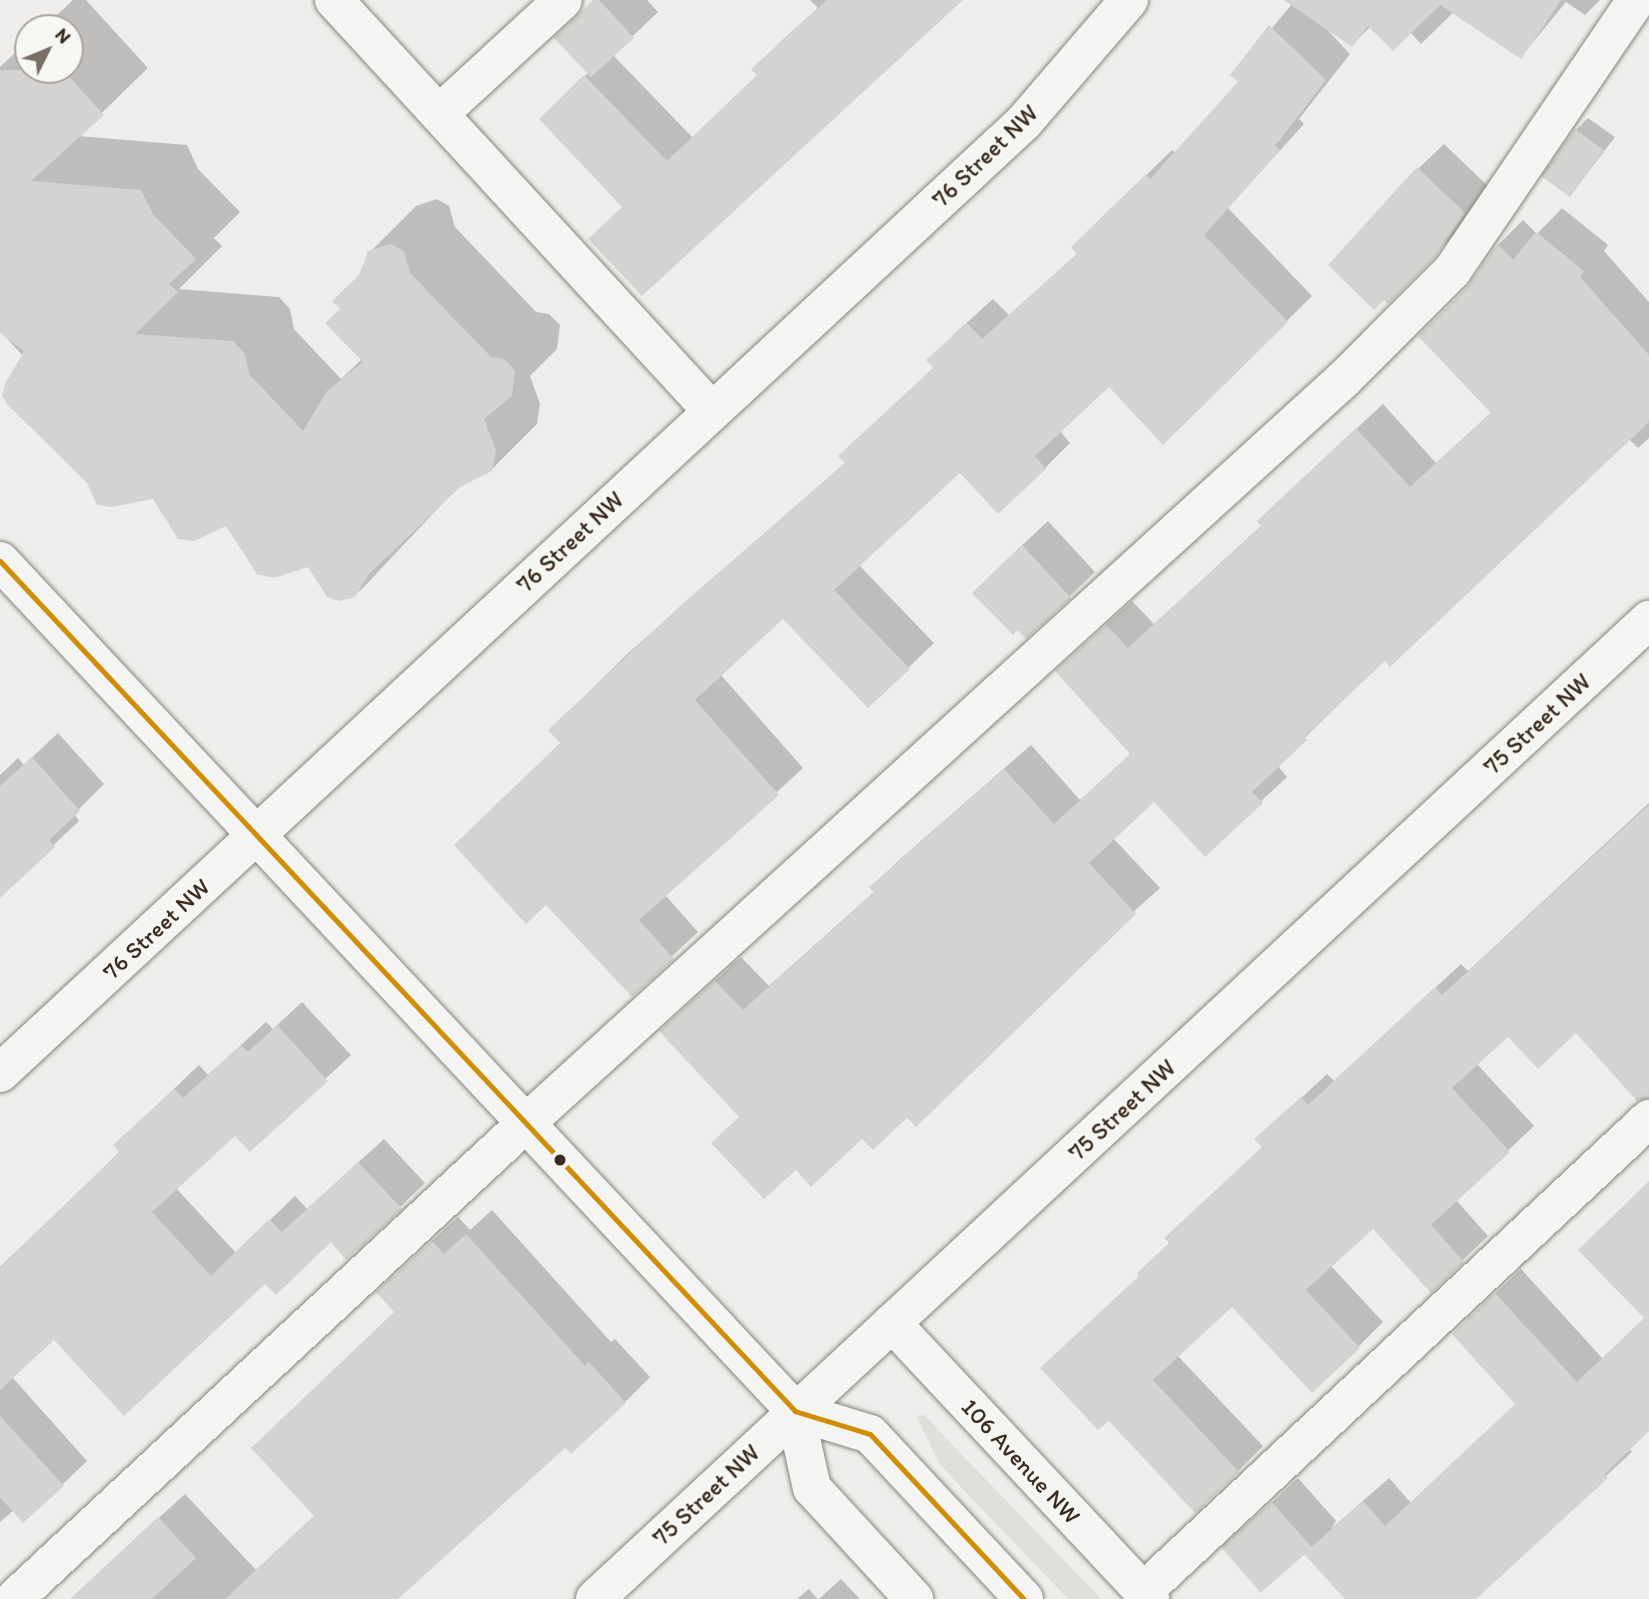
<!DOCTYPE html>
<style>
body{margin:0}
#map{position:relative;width:1649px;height:1599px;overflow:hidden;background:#eeedeb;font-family:Itim,sans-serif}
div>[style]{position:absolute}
.built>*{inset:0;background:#e0deda}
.shadow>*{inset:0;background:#0003}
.building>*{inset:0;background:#d4d3d1;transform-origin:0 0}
.roads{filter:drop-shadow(0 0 2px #87837f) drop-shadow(0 0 2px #87837f)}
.minor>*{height:38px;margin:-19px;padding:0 19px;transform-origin:19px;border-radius:19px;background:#f4f4f2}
.major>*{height:38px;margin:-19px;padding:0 19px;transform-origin:19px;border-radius:19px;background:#f4f4f2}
.bus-1>*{height:5px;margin:-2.5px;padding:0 2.5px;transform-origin:2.5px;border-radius:2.5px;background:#d18d06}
.dots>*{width:19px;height:19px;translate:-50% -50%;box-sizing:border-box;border:4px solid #f6f6f2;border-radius:50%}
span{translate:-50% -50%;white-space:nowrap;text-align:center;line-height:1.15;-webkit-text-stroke:7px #f6f6f2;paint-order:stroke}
.street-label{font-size:24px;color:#3b2a1e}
.north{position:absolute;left:14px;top:14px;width:70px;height:70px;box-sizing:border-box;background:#f6f6f2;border:2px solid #aba49d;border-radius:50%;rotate:47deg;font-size:19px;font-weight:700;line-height:28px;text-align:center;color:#3b2a1e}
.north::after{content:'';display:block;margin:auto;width:24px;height:32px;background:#7a6e66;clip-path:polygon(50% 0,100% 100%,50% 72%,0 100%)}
</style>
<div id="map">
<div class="built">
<i style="clip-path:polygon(924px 1415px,1101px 1599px,1068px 1599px,940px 1465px,916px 1416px)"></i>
</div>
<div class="shadow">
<i style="clip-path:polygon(73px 0,86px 0,148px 68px,78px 136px,187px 145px,198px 169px,240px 212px,214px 238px,222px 246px,179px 289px,279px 297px,290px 309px,294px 329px,341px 379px,362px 359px,342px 309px,370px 252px,416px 206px,437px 199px,449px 206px,455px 227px,536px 312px,549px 314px,560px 325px,557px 349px,530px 376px,540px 404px,537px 424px,491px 470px,459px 486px,361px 590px,344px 599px,308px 565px,227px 523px,153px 497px,0 331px,0 67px,28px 41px,28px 70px,70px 70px,70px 28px,43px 28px)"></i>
<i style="clip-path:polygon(595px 0,647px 0,658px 12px,613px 55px,693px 138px,759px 75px,778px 44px,818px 8px,810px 0,960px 0,624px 206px,541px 119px,589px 72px)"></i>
<i style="clip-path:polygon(1289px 0,1466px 0,1421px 44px,1410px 32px,1371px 26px,1352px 45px,1324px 26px,1350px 54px,1299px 119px,1304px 124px,1228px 208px,1312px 296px,1163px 443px,1109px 385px,1060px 431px,1070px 443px,1045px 468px,960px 470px,859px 565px,934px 643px,908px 668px,783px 617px,720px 674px,803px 768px,665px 895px,698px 932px,632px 994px,562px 743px,551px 730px,625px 656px,846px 462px,934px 367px,953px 335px,993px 299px,1009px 315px,1078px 253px,1073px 247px,1172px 150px,1176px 153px,1241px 81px,1233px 75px,1292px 4px)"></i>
<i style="clip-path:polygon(1484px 0,1600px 0,1585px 15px,1566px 2px,1521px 57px)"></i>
<i style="clip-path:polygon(1588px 118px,1615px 137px,1571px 195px,1576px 130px)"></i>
<i style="clip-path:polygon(1444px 144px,1489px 187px,1460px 229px,1388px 302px,1418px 169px)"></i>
<i style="clip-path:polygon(1562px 208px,1608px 245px,1604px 251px,1649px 302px,1649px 438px,1638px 448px,1629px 439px,1385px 659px,1277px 765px,1287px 777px,1205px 854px,1154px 800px,1113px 838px,1160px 888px,907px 1115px,741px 1116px,687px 1006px,741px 957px,769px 986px,875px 891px,872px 887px,897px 862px,1031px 745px,1080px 800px,1132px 753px,1083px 646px,1132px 601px,1154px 624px,1262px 525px,1284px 496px,1383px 404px,1436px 463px,1493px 411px,1469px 287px,1498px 245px,1523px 220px,1537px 234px)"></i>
<i style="clip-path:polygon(1048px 521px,1095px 572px,1069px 597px,999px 567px)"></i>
<i style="clip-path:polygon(58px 733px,104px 784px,74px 814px,79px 821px,9px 887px,0 877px,0 775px,18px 758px,24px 765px)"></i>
<i style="clip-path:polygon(1649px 803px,1649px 1097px,1576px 1031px,1508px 1035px,1477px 1064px,1534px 1126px,1456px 1200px,1488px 1236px,1463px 1260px,1431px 1290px,1374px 1227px,1331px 1266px,1383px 1322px,1358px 1347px,1232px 1304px,1177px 1355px,1263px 1446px,1238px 1471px,1109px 1418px,1141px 1275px,1263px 1146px,1257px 1139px,1327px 1074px,1334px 1081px,1461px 964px,1468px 971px)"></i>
<i style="clip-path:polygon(302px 1002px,351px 1055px,250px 1149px,235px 1133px,176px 1188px,236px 1253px,295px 1196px,307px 1209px,384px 1139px,425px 1183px,347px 1258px,331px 1240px,265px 1281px,54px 1338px,12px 1377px,87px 1461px,62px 1485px,14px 1510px,0 1522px,0 1267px,121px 1151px,115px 1145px,199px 1065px,208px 1075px,266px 1022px,273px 1029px)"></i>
<i style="clip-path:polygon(1649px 1183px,1649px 1429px,1629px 1448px,1632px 1452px,1473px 1599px,1347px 1599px,1311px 1546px,1261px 1589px,1250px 1523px,1298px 1478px,1336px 1521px,1331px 1529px,1389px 1478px,1411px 1503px,1517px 1404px,1479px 1309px,1521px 1269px,1603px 1359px,1646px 1317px)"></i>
<i style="clip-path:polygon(492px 1210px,611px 1342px,615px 1339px,650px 1377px,625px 1402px,566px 1445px,396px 1599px,104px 1599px,116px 1557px,185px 1494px,256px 1570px,315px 1515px,396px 1312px,403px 1268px,458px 1217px,470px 1230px)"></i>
<i style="clip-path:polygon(841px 1579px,860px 1599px,819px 1599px)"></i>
<i style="clip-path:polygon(809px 1589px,818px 1599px,797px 1599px)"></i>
</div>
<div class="building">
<i style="clip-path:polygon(593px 0,599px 0,634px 38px,591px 77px,554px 38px)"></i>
<i style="clip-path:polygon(827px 0,963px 0,642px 296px,588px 239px,622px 207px,539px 119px,584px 75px,667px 161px,757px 75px,751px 69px)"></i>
<i style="clip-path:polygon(1284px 0,1561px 0,1521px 59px,1440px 5px,1393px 51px,1368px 26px,1352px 47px)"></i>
<i style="clip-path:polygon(1269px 25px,1326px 80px,1275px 146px,1280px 150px,1204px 235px,1288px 322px,1163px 445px,1109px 387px,1035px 456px,1046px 469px,998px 514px,960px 473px,834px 590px,910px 669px,868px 708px,783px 619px,695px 700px,779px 795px,639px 920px,674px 959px,632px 997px,546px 905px,526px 924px,454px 845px,560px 743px,548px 730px,680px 606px,845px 463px,838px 456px,933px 368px,926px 360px,967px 323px,982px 339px,1077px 254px,1071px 247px,1146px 174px,1150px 179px,1238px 82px,1230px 75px)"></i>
<i style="clip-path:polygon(0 70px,63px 70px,104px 115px,31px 181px,141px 190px,153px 214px,196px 259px,169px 284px,178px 292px,135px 334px,233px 341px,245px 354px,249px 374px,303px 431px,327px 391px,363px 362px,325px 323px,340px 309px,332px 301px,360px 274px,368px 251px,390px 244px,404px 251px,410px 273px,491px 357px,504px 359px,515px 371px,512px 396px,484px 419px,496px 450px,492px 471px,460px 487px,369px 574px,355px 597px,339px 601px,327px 597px,308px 567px,274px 578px,257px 574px,226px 526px,194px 541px,178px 539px,153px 499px,112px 507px,97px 505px,87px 483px,8px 405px,2px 395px,6px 382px,24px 351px,0 333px)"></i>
<i style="left:1575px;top:129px;width:36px;height:58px;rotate:36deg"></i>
<i style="clip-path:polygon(1417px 167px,1465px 213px,1435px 257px,1388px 304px,1384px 300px,1374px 310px,1328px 265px)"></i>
<i style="clip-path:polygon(1536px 232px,1584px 271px,1580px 277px,1649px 355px,1649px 422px,1390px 667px,1385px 661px,1304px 737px,1307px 740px,1252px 792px,1263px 803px,1205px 857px,1154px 802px,1089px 863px,1136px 914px,916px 1127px,907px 1118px,873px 1150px,862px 1139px,811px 1187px,796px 1170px,764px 1199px,711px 1143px,739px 1117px,659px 1031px,715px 981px,743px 1010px,874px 892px,869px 887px,1004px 769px,1054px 824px,1130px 754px,1055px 671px,1106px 625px,1128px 648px,1261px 526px,1257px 521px,1356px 428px,1410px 487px,1491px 413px,1418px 336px,1468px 286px,1497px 244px,1513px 260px)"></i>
<i style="clip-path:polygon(1022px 545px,1071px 598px,1026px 639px,1018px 630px,1013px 635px,972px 593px)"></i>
<i style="clip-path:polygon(32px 757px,80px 811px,49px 840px,55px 847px,0 898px,0 786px)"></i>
<i style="clip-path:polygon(1649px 805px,1649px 1098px,1637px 1101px,1576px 1033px,1538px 1069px,1508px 1037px,1452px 1088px,1510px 1152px,1431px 1225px,1464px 1262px,1431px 1293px,1373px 1229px,1306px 1290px,1360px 1348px,1312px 1393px,1232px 1307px,1153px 1380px,1239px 1472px,1195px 1513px,1109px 1421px,1098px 1430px,1040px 1368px,1139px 1276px,1137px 1273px,1169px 1243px,1164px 1238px,1262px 1147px,1254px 1139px,1301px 1097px,1308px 1105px,1435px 987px,1442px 995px)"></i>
<i style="clip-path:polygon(277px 1025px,328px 1081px,250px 1152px,235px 1136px,152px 1212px,211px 1276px,269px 1219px,282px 1232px,358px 1162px,402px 1209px,346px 1260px,331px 1242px,276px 1295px,265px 1284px,124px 1416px,54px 1340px,0 1390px,0 1268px,119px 1152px,113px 1145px,174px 1089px,183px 1098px,241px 1045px,248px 1052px)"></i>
<i style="clip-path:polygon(1649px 1181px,1649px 1431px,1605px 1474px,1608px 1478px,1476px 1599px,1345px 1599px,1304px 1554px,1363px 1501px,1385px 1526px,1515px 1404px,1452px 1334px,1495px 1293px,1577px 1382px,1644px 1318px,1578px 1250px)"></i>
<i style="clip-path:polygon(466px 1234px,585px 1366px,589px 1362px,626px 1403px,571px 1454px,565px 1448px,398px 1599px,225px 1599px,314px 1516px,251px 1448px,394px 1312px,376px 1292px,432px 1241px,444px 1254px)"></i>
<i style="clip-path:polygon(0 1416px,64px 1486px,23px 1523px,0 1497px)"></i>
<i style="left:1272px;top:1502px;width:61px;height:68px;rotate:49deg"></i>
<i style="clip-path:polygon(158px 1517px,196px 1558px,152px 1599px,70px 1599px)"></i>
</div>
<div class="roads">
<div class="minor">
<i style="left:334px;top:0;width:558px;rotate:47.4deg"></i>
<i style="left:439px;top:114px;width:168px;rotate:-42.6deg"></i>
<i style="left:0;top:1073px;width:1397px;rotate:-42.88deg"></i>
<i style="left:1024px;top:122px;width:161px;rotate:-49.3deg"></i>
<i style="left:892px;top:1323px;width:378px;rotate:46.9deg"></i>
<i style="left:1143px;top:1592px;width:693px;rotate:-43.07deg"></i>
<i style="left:14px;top:1599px;width:699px;rotate:-42.91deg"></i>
<i style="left:526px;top:1123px;width:1107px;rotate:-42.29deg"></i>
<i style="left:1345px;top:378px;width:151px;rotate:-45deg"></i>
<i style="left:1452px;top:271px;width:328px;rotate:-55.8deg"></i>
<i style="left:595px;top:1599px;width:1439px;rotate:-42.89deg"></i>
</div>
<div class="major">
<i style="left:0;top:561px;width:1164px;rotate:46.91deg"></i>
<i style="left:795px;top:1411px;width:78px;rotate:17deg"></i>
<i style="left:870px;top:1434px;width:226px;rotate:47deg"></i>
<i style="left:795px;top:1411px;width:79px;rotate:77.6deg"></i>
<i style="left:812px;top:1488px;width:151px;rotate:47.4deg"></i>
</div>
</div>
<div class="bus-1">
<i style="left:0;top:561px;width:1164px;rotate:46.91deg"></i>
<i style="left:795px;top:1411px;width:78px;rotate:17deg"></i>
<i style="left:870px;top:1434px;width:226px;rotate:47deg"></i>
</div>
<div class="dots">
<i style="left:560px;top:1160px;background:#3b2a1e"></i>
</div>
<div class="street-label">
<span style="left:985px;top:156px;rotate:-44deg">76 Street NW</span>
<span style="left:570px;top:542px;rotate:-43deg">76 Street NW</span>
<span style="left:1537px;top:724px;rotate:-43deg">75 Street NW</span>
<span style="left:156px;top:929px;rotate:-43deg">76 Street NW</span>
<span style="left:1122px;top:1110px;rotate:-43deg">75 Street NW</span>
<span style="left:1021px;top:1461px;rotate:47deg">106 Avenue NW</span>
<span style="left:706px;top:1495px;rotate:-43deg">75 Street NW</span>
</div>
<div class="north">N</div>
</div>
